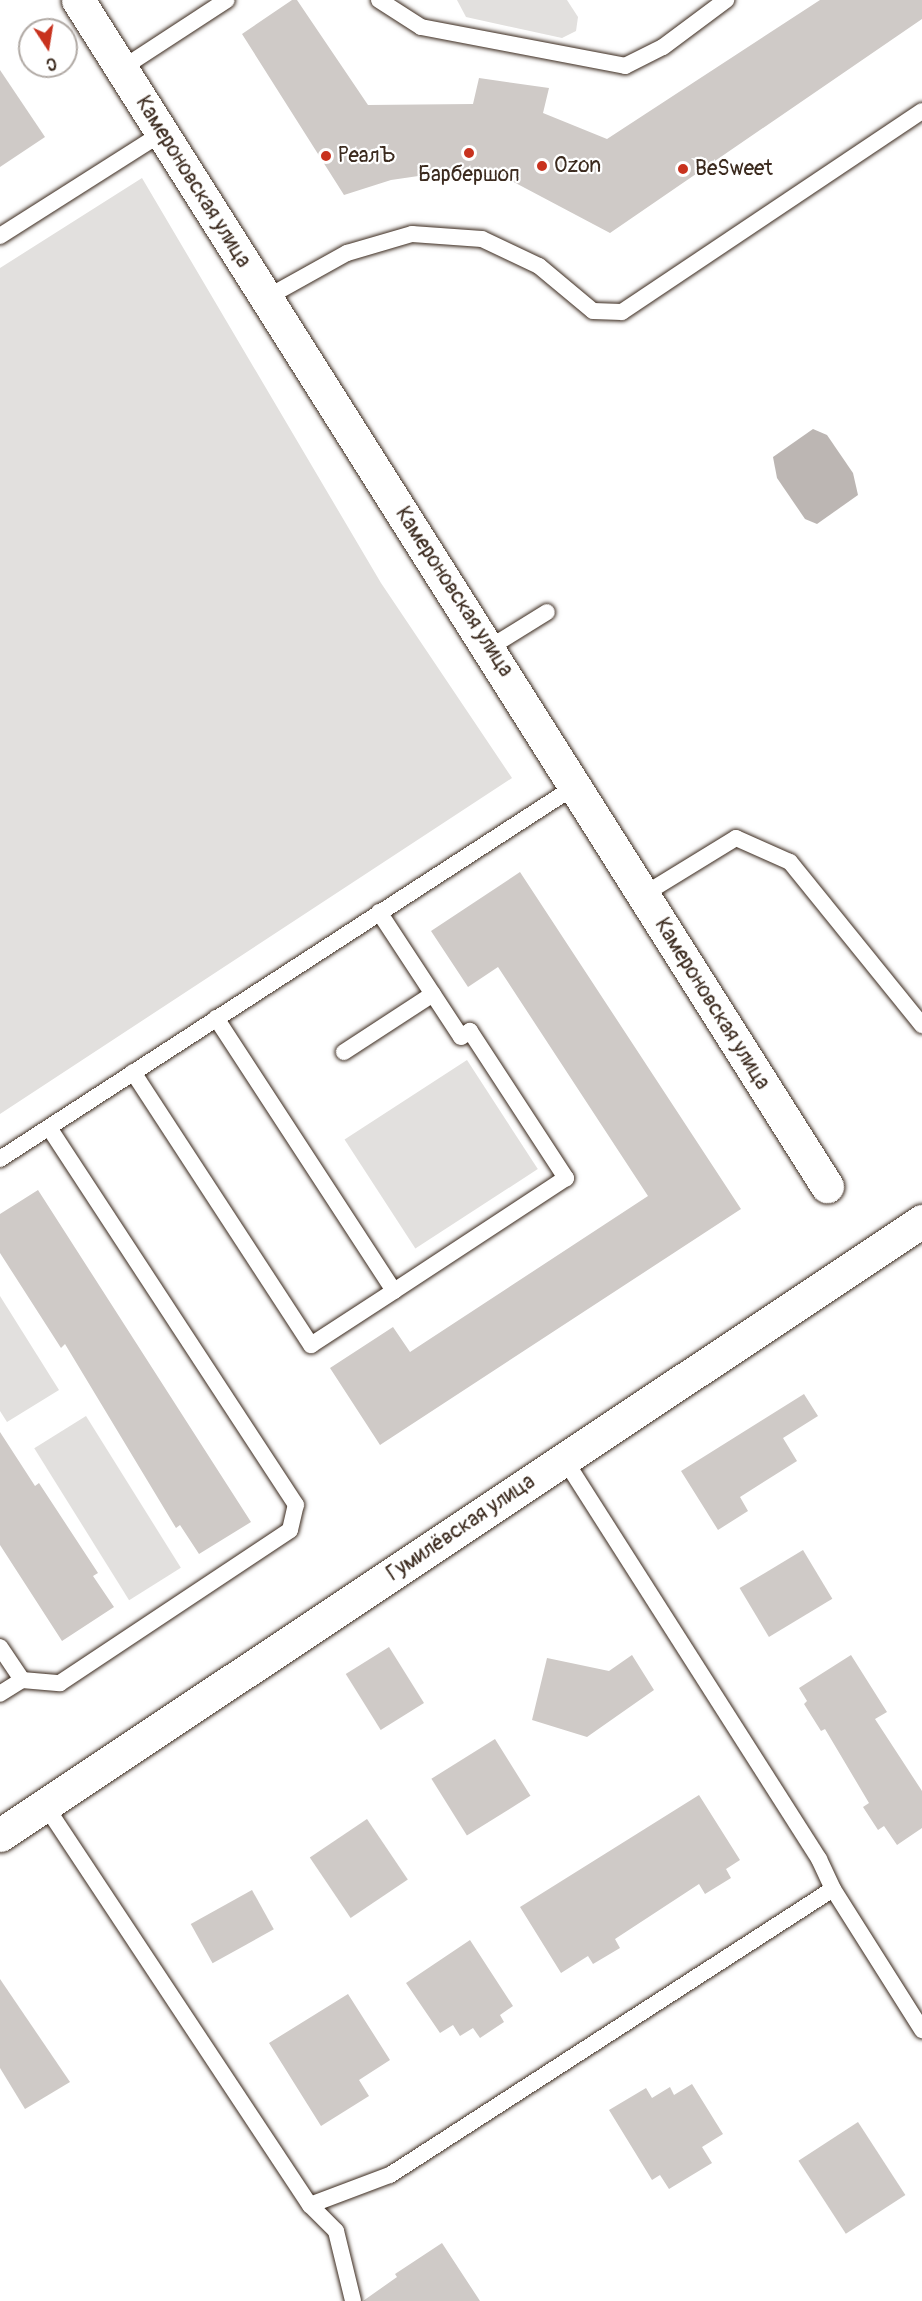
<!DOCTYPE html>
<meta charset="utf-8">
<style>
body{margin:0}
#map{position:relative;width:922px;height:2301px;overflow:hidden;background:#fff;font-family:Pangolin,sans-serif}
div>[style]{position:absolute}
.green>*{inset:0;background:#e2e0de;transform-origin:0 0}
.water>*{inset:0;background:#bcb6b3}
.building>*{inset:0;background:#cfcac7;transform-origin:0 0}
.roads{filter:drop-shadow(0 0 2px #3b2a1e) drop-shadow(0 0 2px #3b2a1e)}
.service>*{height:16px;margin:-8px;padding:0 8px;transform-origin:8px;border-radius:8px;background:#fff}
.minor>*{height:33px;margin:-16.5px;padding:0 16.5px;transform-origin:16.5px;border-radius:16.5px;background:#fff}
.dots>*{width:16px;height:16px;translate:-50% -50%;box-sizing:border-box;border:3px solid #fff;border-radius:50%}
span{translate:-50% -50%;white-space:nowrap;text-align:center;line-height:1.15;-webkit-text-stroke:4.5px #fff;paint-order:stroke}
.poi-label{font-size:21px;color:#3b2a1e}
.left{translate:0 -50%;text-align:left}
.street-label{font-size:21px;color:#3b2a1e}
.north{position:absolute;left:18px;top:18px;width:60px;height:60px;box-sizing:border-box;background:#fff;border:2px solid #b1aaa5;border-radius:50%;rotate:168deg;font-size:16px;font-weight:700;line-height:24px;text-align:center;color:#3b2a1e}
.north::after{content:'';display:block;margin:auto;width:21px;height:27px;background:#c8321e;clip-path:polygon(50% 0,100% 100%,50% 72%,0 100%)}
</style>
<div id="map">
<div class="green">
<i style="clip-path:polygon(457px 0,567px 0,578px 17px,576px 31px,562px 38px,466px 17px)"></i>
<i style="clip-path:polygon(142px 178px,381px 583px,512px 778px,0 1114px,0 268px)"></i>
<i style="left:467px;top:1060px;width:130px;height:146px;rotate:57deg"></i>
<i style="clip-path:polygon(0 1296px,59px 1390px,7px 1422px,0 1411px)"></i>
<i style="left:86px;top:1416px;width:179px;height:61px;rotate:58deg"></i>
</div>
<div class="water">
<i style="clip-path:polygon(813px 429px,827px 435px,853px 473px,858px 495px,817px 524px,805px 519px,777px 478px,773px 457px)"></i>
</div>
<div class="building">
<i style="clip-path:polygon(292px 0,297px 0,368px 105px,473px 104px,479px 78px,549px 88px,543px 113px,607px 139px,820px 0,922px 0,922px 19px,610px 233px,508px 179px,439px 173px,391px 180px,344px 195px,242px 34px)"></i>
<i style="clip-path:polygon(0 70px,45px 137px,0 167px)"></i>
<i style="clip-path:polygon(520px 872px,741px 1209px,380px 1445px,330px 1368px,393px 1327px,410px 1352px,648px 1196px,498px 967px,468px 987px,431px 931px)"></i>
<i style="clip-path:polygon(38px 1190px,251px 1522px,199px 1554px,180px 1525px,176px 1528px,65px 1344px,61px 1348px,0 1253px,0 1214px)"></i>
<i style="clip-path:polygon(804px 1394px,818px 1416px,783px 1438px,797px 1461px,740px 1497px,748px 1511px,718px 1530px,681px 1471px)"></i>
<i style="clip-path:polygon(0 1432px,35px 1486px,39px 1483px,98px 1573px,93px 1576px,114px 1607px,62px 1641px,0 1545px)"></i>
<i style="left:803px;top:1550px;width:57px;height:74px;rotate:59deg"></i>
<i style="left:389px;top:1647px;width:66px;height:51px;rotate:58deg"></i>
<i style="clip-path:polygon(632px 1655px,654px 1690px,587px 1737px,532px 1720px,547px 1658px,609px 1671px)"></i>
<i style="clip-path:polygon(851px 1655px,887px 1712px,875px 1719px,922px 1791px,922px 1828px,897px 1845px,884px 1826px,878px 1830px,863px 1807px,869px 1803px,825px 1729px,821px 1731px,804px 1704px,807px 1701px,799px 1688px)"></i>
<i style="left:495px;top:1739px;width:67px;height:75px;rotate:58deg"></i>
<i style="clip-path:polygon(699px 1795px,740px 1860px,726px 1869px,731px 1878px,705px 1894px,699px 1884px,615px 1939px,620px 1948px,593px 1964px,588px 1956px,561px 1973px,520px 1907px)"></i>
<i style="left:367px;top:1819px;width:73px;height:69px;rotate:56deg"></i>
<i style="left:252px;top:1890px;width:45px;height:70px;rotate:61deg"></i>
<i style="clip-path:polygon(470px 1940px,513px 2006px,500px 2015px,504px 2022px,480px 2038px,473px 2028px,460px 2036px,453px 2025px,440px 2033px,406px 1983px)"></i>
<i style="clip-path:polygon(0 1979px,70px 2082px,25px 2109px,0 2068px)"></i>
<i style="clip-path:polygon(348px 1994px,390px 2060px,359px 2080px,369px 2096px,321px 2126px,269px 2043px)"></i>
<i style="clip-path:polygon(692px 2084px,723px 2134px,702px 2147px,712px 2163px,669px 2189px,660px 2175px,652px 2180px,609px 2110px,646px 2088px,652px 2098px,670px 2087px,674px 2095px)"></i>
<i style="left:858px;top:2122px;width:87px;height:71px;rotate:57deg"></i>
<i style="clip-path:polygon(442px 2243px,480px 2301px,363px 2301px,397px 2277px,395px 2274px)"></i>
</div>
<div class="roads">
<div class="service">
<i style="left:379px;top:0;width:50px;rotate:32.7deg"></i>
<i style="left:421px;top:27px;width:208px;rotate:10.8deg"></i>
<i style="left:625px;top:66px;width:42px;rotate:-26.6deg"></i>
<i style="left:663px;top:47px;width:79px;rotate:-36.7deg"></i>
<i style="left:121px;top:69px;width:126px;rotate:-33.1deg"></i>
<i style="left:0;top:236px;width:192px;rotate:-32.4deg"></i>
<i style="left:266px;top:298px;width:93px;rotate:-29.1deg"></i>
<i style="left:347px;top:253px;width:68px;rotate:-16.3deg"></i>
<i style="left:412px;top:234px;width:70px;rotate:4.1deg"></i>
<i style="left:482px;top:239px;width:63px;rotate:25.3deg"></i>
<i style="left:539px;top:266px;width:70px;rotate:39.8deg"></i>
<i style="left:593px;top:311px;width:29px;rotate:2deg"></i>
<i style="left:622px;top:312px;width:361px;rotate:-33.8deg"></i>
<i style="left:489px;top:648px;width:68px;rotate:-31.8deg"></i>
<i style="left:643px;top:895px;width:109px;rotate:-31.5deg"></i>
<i style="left:736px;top:838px;width:59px;rotate:24deg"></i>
<i style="left:790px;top:862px;width:210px;rotate:51deg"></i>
<i style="left:379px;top:912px;width:149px;rotate:56.7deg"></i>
<i style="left:461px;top:1037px;width:11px;rotate:-34deg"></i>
<i style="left:470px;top:1031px;width:176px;rotate:56.9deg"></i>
<i style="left:566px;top:1178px;width:206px;rotate:146.7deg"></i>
<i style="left:344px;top:1052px;width:106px;rotate:-33.1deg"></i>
<i style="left:133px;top:1072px;width:326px;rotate:56.9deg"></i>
<i style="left:311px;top:1345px;width:99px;rotate:-33deg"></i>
<i style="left:394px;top:1291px;width:326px;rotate:-123.1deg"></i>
<i style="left:0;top:1159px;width:688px;rotate:-32.95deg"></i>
<i style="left:0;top:1647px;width:40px;rotate:56deg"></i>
<i style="left:22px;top:1680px;width:26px;rotate:148deg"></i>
<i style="left:22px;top:1680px;width:38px;rotate:5deg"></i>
<i style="left:60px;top:1683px;width:276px;rotate:-33.6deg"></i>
<i style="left:290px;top:1530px;width:26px;rotate:-77deg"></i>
<i style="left:296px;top:1505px;width:449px;rotate:-123.2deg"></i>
<i style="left:45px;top:1805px;width:480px;rotate:56.5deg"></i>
<i style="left:310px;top:2205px;width:85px;rotate:-20.6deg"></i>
<i style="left:390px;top:2175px;width:527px;rotate:-32.85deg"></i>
<i style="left:833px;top:1889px;width:33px;rotate:-115deg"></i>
<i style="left:819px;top:1859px;width:475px;rotate:-122.5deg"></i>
<i style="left:833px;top:1889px;width:167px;rotate:57.7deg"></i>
<i style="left:310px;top:2205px;width:37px;rotate:45deg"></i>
<i style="left:336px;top:2231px;width:72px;rotate:76.3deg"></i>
</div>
<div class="minor">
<i style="left:78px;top:0;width:1403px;rotate:57.73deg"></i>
<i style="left:0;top:1835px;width:1108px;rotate:-33.66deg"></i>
</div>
</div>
<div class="dots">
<i style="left:469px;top:153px;background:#c8321e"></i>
<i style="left:326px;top:156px;background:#c8321e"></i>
<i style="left:542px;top:166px;background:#c8321e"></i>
<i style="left:683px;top:169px;background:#c8321e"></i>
</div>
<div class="poi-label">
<span class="left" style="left:338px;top:156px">РеалЪ</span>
<span class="left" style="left:554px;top:166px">Ozon</span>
<span class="left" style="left:695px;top:169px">BeSweet</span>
<span style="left:469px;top:175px">Барбершоп</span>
</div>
<div class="street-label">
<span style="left:193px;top:182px;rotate:58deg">Камероновская улица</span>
<span style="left:454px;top:592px;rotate:57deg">Камероновская улица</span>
<span style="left:712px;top:1004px;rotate:58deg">Камероновская улица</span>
<span style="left:461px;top:1528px;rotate:-34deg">Гумилёвская улица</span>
</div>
<div class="north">С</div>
</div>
